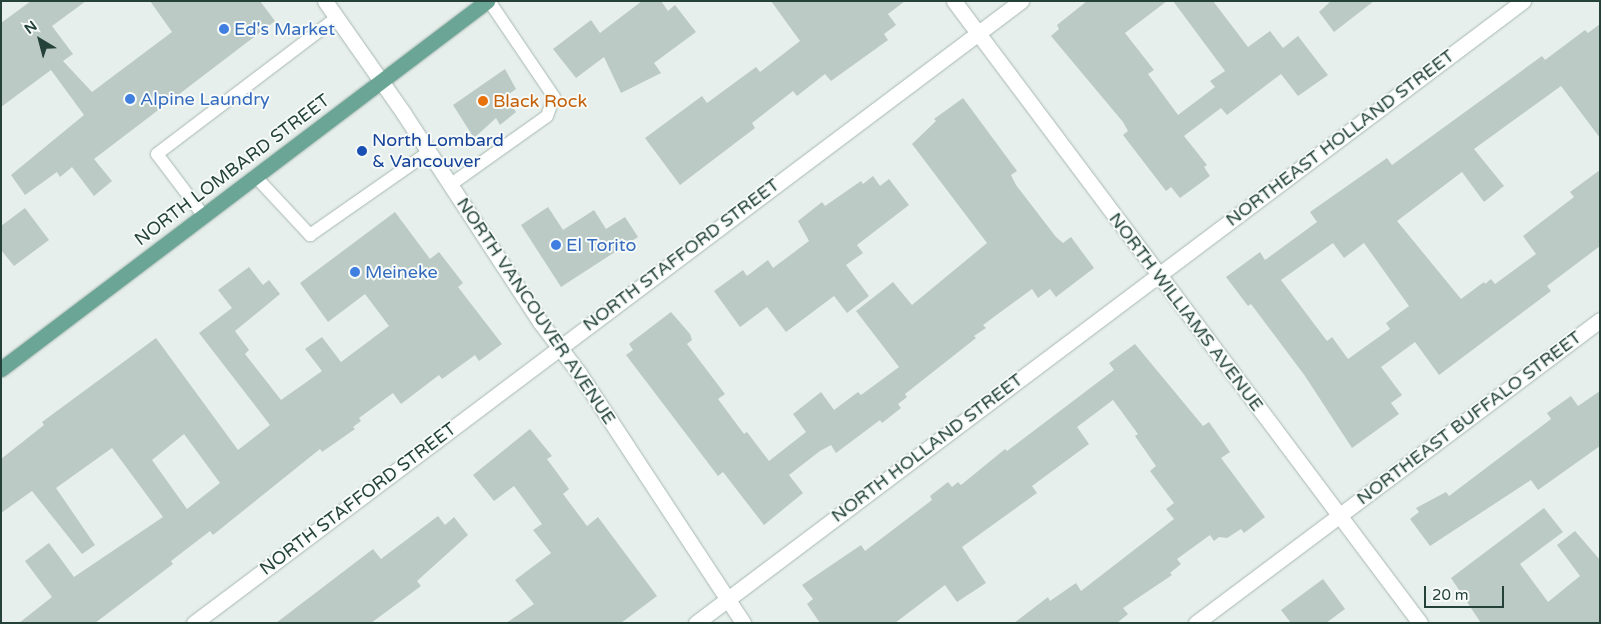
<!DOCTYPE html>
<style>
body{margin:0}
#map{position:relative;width:1601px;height:624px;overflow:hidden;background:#e6efeb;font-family:"Varela Round",sans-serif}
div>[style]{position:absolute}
.building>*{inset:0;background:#bbcac4}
.roads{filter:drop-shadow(0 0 1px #a8b8b2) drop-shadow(0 0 1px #a8b8b2)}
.service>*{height:12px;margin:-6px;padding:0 6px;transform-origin:6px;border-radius:6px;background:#fff}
.minor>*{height:15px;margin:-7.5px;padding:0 7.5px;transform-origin:7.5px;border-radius:7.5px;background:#fff}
.tertiary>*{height:15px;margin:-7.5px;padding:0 7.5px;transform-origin:7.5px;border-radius:7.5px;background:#fff}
.primary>*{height:15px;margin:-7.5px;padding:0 7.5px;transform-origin:7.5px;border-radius:7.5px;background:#6aa596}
.dots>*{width:14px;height:14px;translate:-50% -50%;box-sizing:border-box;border:2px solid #f7fbf9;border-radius:50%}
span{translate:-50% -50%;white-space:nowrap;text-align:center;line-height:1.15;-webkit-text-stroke:4px #f7fbf9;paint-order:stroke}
.shop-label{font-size:18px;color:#366cbe}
.left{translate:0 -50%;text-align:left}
.food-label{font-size:18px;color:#c56008}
.street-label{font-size:18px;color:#24423a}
.transit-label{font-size:18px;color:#164399}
.frame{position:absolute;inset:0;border:2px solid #24423a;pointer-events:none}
.north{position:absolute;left:15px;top:15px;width:50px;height:50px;-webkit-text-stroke:4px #f7fbf9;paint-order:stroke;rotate:323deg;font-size:14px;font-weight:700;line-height:20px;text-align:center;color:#24423a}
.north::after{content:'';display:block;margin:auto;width:18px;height:22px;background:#24423a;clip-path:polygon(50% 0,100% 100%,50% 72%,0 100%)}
.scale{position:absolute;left:1424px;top:586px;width:80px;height:22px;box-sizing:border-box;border:2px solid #24423a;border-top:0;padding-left:6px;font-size:15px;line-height:18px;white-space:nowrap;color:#24423a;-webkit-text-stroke:4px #f7fbf9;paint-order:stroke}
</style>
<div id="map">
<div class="building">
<i style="clip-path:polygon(31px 1px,86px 1px,52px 26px,73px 54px,63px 61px,92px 92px,172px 32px,150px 1px,260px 1px,275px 21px,94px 159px,112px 181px,94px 196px,72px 167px,60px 177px,57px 172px,25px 195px,11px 175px,84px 115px,51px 70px,1px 107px,1px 23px)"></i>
<i style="clip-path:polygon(642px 1px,661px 1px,668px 11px,675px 5px,696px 32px,654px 63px,661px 73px,621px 93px,604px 57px,576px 78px,553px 49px,591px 20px,600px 33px)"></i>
<i style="clip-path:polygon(771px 1px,905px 1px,888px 14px,896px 25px,884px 34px,888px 40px,831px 81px,825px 74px,797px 96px,793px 91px,752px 123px,755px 128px,680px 185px,645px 138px,702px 96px,707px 103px,756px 67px,760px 72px,800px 41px)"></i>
<i style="clip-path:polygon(1087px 1px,1167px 1px,1125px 33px,1154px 70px,1148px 74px,1178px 115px,1215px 87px,1210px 81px,1225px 71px,1173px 1px,1213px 1px,1248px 47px,1270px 31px,1283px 48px,1298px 36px,1328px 75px,1298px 96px,1281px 74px,1227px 115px,1221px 108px,1184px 136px,1207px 165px,1204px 167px,1210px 176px,1180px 198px,1171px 187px,1166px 191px,1123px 135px,1128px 131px,1123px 122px,1051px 36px,1059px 29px,1057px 25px)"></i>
<i style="clip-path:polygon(1331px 1px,1374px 1px,1334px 32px,1319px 12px)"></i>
<i style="clip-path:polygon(evenodd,1600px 24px,1600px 138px,1561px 86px,1474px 149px,1504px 186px,1484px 202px,1462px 172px,1397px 221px,1461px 299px,1484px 282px,1485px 284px,1491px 279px,1495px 284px,1536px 254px,1523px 236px,1574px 197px,1570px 192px,1600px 170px,1600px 246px,1547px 286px,1551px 291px,1439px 375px,1415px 342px,1381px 367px,1402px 395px,1391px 403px,1399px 414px,1352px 448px,1305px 376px,1251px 304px,1248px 306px,1226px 277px,1260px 252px,1265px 260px,1317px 222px,1310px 212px,1387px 158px,1392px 165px,1542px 56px,1545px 60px,1585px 30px,1588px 33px,1600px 24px,1333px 243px,1344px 258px,1364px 243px,1409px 306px,1386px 323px,1390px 329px,1348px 359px,1332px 337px,1327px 341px,1281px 280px,1333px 243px)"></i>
<i style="clip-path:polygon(505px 69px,516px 89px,505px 97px,516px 112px,500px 125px,496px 118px,474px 138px,453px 105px)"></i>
<i style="clip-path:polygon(963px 98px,1017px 171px,1011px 175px,1016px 185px,1056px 237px,1063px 243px,1071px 237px,1094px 268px,1056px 297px,1050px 289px,1038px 298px,1032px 289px,983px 325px,986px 328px,974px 336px,976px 338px,905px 394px,907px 397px,898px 404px,901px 408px,882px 423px,880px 420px,836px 453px,831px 445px,820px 451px,789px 475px,803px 493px,764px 525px,723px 472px,718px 476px,626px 355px,633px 350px,629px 344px,671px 312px,690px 334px,692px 340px,687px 344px,725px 394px,718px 399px,744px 434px,747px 432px,769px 461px,806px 432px,793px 414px,821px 392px,834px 410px,858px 392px,861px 395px,899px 367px,856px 311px,893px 282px,912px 305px,987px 243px,912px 144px,936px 121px,934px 119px)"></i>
<i style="clip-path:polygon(873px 176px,880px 186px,889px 179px,909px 205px,857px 245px,863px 253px,846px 265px,869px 296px,847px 313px,834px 296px,786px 332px,767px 307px,740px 327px,714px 291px,743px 270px,747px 276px,768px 260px,773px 268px,809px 241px,798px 221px,822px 202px,825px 206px,861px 181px,863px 184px)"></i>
<i style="clip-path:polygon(548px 207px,563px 230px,594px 210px,606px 229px,625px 217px,638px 237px,561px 287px,521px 225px)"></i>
<i style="clip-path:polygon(25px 208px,49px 240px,14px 266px,1px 250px,1px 226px)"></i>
<i style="clip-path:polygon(evenodd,395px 212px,430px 259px,439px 252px,463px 283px,458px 287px,502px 344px,479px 361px,475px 355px,442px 379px,439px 375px,401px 404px,393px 393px,359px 418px,361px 421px,353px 427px,355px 429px,322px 452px,320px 449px,213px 535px,210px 531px,171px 561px,173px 564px,95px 623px,19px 623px,52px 597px,25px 561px,49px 543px,74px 577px,163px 517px,112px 448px,56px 488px,95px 545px,82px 554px,32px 491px,1px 513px,1px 459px,44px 425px,42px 422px,156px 338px,238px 450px,270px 425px,199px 333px,232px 308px,218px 290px,249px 267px,263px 285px,269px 280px,280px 294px,235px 331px,249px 350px,245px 354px,281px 400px,322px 371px,305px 349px,322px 337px,341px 362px,389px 326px,365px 294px,328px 322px,300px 283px,395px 212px,184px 434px,220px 483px,187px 509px,152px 460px,184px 434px)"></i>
<i style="clip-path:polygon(1135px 344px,1203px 426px,1209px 422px,1230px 452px,1221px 458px,1265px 517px,1244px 533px,1241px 529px,1227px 538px,1219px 537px,1214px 541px,1210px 535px,1177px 559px,1181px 564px,1170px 573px,1172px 575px,1123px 608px,1128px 614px,1117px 623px,1014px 623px,1048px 597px,1050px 601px,1076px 583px,1081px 591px,1174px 519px,1166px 509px,1174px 503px,1150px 471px,1156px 466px,1135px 436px,1138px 434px,1113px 400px,1077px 427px,1089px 444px,1032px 486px,1037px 493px,962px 547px,986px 583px,957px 602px,945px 585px,895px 623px,820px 623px,807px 604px,813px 599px,802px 585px,861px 545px,865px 551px,932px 500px,930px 496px,948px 482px,952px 487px,958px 482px,961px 485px,1005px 449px,1007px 451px,1114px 370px,1109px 363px)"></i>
<i style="clip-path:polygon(1600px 391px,1600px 446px,1538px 490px,1531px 480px,1430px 546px,1410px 519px,1419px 512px,1416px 508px,1446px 492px,1449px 496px,1551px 419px,1547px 413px,1571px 396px,1578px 406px)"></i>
<i style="clip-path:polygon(530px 429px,552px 456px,547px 459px,569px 489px,563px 494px,587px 526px,598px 517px,657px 596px,621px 623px,506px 623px,534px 604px,515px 580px,551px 553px,533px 530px,542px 524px,514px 486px,494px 501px,473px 475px)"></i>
<i style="clip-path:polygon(1544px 508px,1563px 532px,1520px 564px,1548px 602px,1580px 576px,1557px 545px,1575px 531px,1600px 560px,1600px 623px,1481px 623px,1451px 578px)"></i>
<i style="clip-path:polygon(438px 516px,445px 525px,454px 517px,468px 535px,417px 581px,421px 586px,371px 623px,276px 623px,373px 549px,381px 559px)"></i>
<i style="clip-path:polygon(1323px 579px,1345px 609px,1326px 623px,1291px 623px,1281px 610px)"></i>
</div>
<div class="roads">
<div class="service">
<i style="left:255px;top:176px;width:81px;rotate:47deg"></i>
<i style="left:310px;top:235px;width:145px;rotate:-34.9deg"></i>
<i style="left:450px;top:185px;width:119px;rotate:-35.4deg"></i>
<i style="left:547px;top:116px;width:20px;rotate:-70deg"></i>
<i style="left:554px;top:97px;width:116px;rotate:-124.1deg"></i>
<i style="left:203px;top:215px;width:76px;rotate:-127deg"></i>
<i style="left:157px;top:154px;width:225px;rotate:-37.2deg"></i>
</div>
<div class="minor">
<i style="left:954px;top:1px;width:777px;rotate:53.16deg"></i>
<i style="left:194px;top:623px;width:1035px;rotate:-36.95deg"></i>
<i style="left:696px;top:623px;width:1035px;rotate:-36.95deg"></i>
<i style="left:1196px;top:623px;width:505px;rotate:-36.87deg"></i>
</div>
<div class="tertiary">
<i style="left:325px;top:1px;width:138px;rotate:55deg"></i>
<i style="left:404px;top:114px;width:249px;rotate:56.8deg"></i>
<i style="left:540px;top:322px;width:64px;rotate:52.6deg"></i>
<i style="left:579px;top:373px;width:299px;rotate:56.7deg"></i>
</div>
<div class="primary">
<i style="left:1px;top:369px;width:610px;rotate:-37.13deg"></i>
</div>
</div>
<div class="dots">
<i style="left:224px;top:29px;background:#3f7fe0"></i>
<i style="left:130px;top:99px;background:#3f7fe0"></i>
<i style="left:483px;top:101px;background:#e8710a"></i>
<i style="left:362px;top:151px;background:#1a4fb4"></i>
<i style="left:556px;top:245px;background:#3f7fe0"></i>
<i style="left:355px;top:272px;background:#3f7fe0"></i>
</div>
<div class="shop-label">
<span class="left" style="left:234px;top:29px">Ed's Market</span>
<span class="left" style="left:140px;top:99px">Alpine Laundry</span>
<span class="left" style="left:566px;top:245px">El Torito</span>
<span class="left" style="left:365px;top:272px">Meineke</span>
</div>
<div class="food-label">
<span class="left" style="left:493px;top:101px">Black Rock</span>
</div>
<div class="street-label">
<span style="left:1340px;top:138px;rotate:-37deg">NORTHEAST HOLLAND STREET</span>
<span style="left:232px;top:170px;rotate:-37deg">NORTH LOMBARD STREET</span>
<span style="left:681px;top:255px;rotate:-37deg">NORTH STAFFORD STREET</span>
<span style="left:536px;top:311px;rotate:56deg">NORTH VANCOUVER AVENUE</span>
<span style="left:1186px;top:312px;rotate:53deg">NORTH WILLIAMS AVENUE</span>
<span style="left:1469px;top:418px;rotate:-37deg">NORTHEAST BUFFALO STREET</span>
<span style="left:927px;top:448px;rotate:-37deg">NORTH HOLLAND STREET</span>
<span style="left:358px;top:499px;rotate:-37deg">NORTH STAFFORD STREET</span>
</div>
<div class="transit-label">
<span class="left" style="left:372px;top:151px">North Lombard<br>&amp; Vancouver</span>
</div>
<div class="frame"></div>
<div class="north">N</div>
<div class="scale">20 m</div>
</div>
